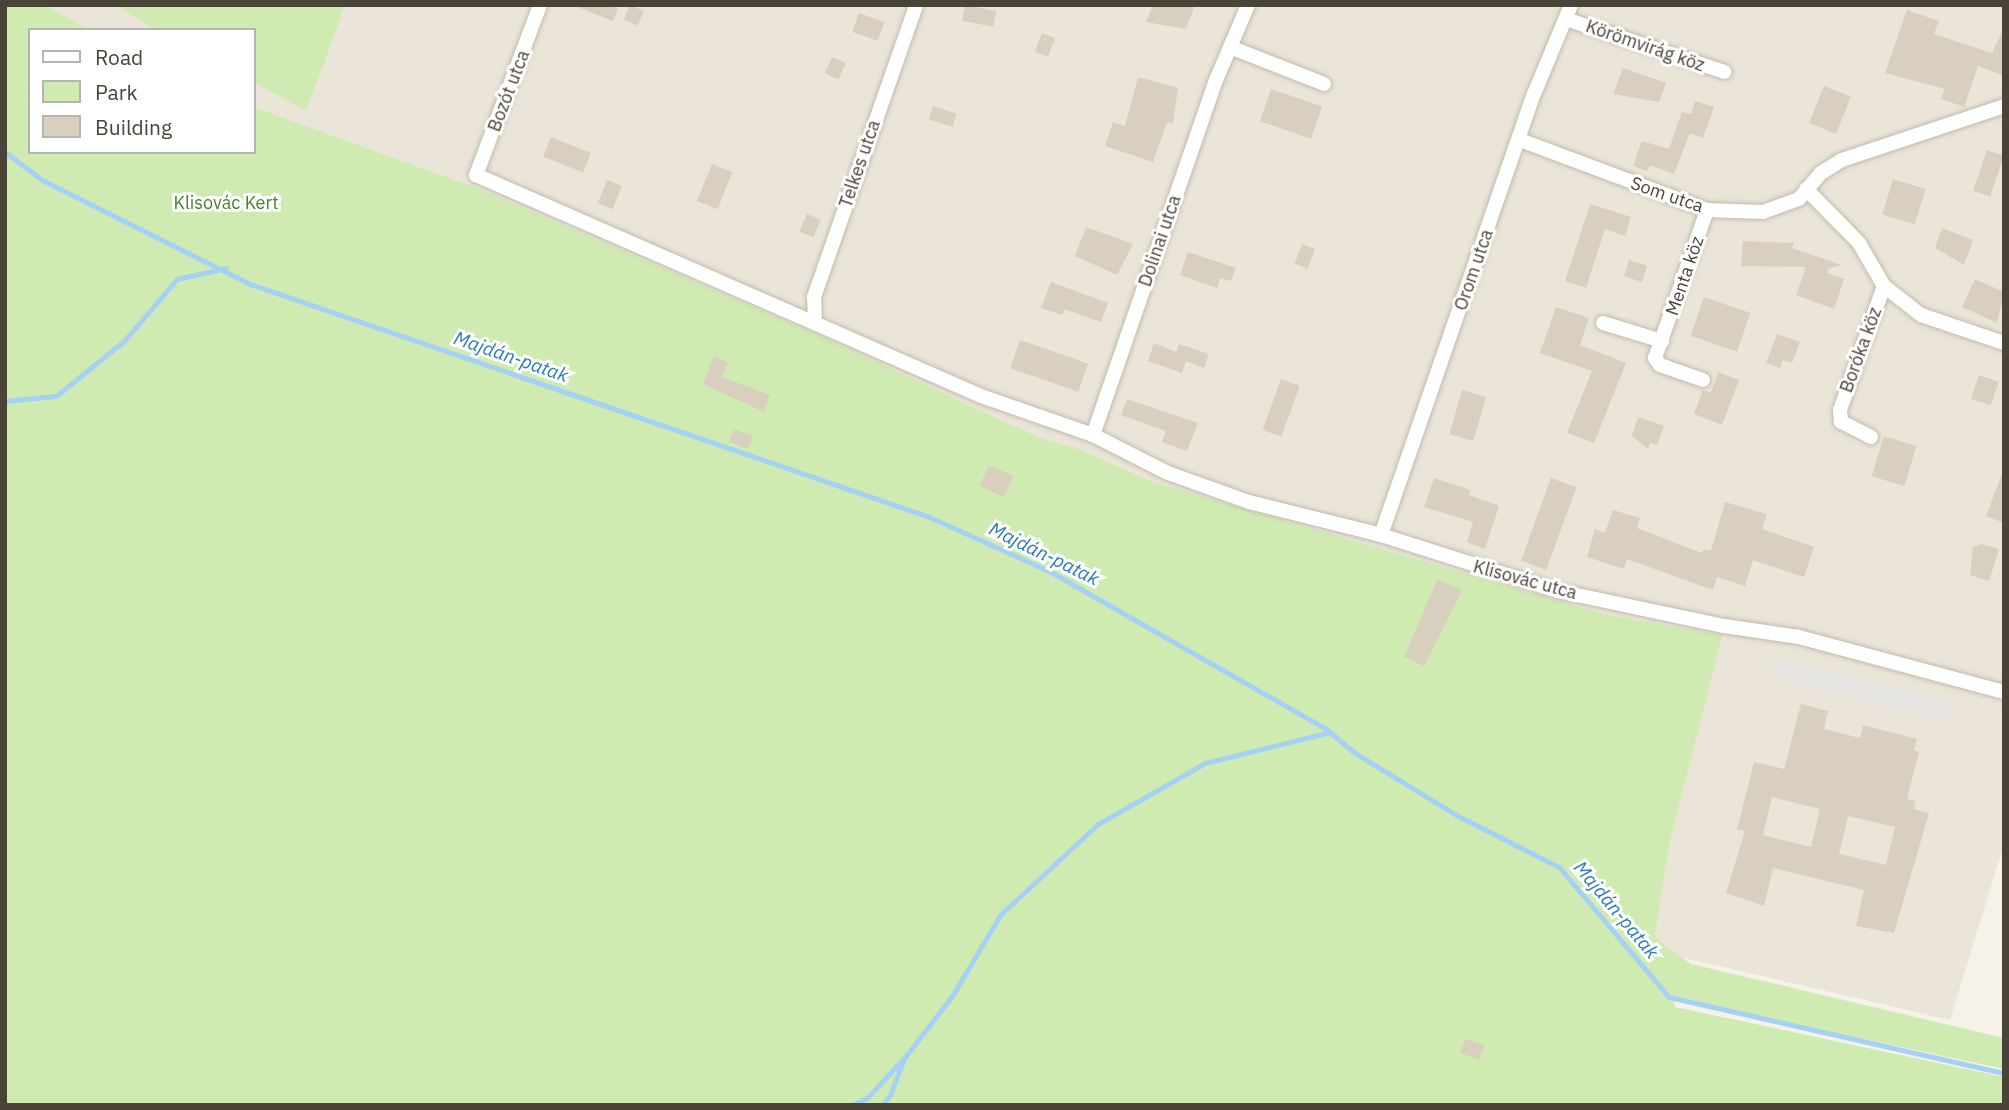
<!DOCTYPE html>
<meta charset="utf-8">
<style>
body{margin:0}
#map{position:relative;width:2009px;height:1110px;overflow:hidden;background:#f5f2ea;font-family:"IBM Plex Sans",sans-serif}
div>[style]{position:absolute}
.residential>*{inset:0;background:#eae5d8}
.green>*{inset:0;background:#cfebb2}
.parking>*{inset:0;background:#e7e5e2;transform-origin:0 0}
.stream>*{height:5px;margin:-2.5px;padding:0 2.5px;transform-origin:2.5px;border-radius:2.5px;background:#a5d1f4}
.building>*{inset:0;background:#d8cfbf;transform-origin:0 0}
.roads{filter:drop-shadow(0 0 2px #c2bbac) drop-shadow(0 0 2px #c2bbac)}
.street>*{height:14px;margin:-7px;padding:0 7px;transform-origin:7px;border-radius:7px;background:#fff}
span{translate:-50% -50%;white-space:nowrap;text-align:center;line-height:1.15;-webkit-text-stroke:6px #fff;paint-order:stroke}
.street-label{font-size:18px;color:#4a4337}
.park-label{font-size:18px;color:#467f27}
.water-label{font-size:19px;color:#2b7abb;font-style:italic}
.frame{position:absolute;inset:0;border:7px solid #4a4337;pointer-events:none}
.legend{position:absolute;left:28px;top:28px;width:228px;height:126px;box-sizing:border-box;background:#fff;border:2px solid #b7b4af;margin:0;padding:9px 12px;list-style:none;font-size:21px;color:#4a4337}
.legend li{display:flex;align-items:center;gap:14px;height:35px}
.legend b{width:35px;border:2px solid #b7b4af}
</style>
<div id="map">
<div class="residential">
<i style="clip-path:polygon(45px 5px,2004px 5px,2004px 844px,1950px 1020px,1676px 956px,1040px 438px,814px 333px,482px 190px,254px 107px,254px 30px,89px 30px)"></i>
</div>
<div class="green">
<i style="clip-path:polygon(5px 5px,45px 5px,89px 30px,30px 30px,30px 152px,254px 152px,254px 107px,482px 190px,814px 333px,1040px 438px,1081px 450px,1150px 481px,1606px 615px,1722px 635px,1669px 845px,1655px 934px,1659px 941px,1691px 964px,2004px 1038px,2004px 1069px,1674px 998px,1675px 1007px,2004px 1077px,2004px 1104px,5px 1105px)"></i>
<i style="clip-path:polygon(114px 5px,345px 5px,306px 111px,254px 82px,254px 30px,158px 30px)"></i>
</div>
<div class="parking">
<i style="left:1773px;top:658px;width:185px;height:20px;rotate:14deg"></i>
</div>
<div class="stream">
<i style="left:5px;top:152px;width:46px;rotate:37.1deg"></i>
<i style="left:42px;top:180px;width:233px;rotate:26.6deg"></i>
<i style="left:250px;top:284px;width:716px;rotate:18.92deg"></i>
<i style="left:927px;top:516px;width:136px;rotate:24.3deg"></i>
<i style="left:1051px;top:572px;width:315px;rotate:29.7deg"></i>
<i style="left:1325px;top:728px;width:39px;rotate:40deg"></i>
<i style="left:1355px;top:753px;width:121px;rotate:31.5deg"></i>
<i style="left:1458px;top:816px;width:113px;rotate:26.8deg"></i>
<i style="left:1559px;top:867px;width:170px;rotate:49.8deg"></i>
<i style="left:1669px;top:997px;width:344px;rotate:12.8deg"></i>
<i style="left:5px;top:401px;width:51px;rotate:-5.6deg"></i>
<i style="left:56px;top:396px;width:87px;rotate:-39deg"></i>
<i style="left:124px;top:341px;width:82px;rotate:-49.5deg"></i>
<i style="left:177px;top:279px;width:50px;rotate:-12.7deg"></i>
<i style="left:853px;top:1105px;width:16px;rotate:-27deg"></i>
<i style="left:867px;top:1098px;width:56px;rotate:-47.2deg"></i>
<i style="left:905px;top:1057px;width:77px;rotate:-52.4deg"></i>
<i style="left:952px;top:996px;width:94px;rotate:-59.3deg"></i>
<i style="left:1000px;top:915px;width:134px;rotate:-42.9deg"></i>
<i style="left:1098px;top:824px;width:123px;rotate:-29.7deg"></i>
<i style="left:1205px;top:763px;width:129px;rotate:-13.9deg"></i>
<i style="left:882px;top:1105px;width:13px;rotate:-51deg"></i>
<i style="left:890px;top:1095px;width:36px;rotate:-69deg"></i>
</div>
<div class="building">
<i style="clip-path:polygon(609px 5px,618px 9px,613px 21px,575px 6px)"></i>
<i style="left:630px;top:5px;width:15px;height:16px;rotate:23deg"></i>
<i style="left:965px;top:5px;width:32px;height:16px;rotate:11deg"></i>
<i style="clip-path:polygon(1153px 5px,1195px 5px,1186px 29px,1146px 22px)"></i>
<i style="clip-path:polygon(1907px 10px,1939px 21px,1934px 34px,1992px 53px,2004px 27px,2004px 76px,1978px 66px,1964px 107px,1941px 99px,1945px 89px,1885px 73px)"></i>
<i style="left:859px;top:13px;width:27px;height:20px;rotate:20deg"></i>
<i style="left:1042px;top:33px;width:14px;height:20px;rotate:21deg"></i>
<i style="left:832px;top:57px;width:15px;height:18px;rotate:23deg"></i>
<i style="clip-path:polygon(1623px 68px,1666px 83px,1659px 102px,1613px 94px)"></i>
<i style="clip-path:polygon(1138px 77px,1178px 88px,1173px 124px,1167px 122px,1153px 162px,1105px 146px,1113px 122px,1125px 126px)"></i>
<i style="left:1824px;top:86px;width:29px;height:40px;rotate:22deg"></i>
<i style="left:1271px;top:89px;width:54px;height:34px;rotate:19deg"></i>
<i style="clip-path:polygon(1695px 101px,1714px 107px,1703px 138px,1690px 133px,1674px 174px,1650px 165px,1647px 171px,1633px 166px,1642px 141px,1669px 149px,1682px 112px,1691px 114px)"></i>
<i style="left:933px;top:106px;width:25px;height:14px;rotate:18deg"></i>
<i style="left:551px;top:137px;width:43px;height:21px;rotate:22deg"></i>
<i style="left:1987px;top:150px;width:18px;height:43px;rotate:19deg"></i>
<i style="left:712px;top:164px;width:22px;height:40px;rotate:22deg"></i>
<i style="left:1893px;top:179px;width:34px;height:37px;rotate:17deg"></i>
<i style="left:607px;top:180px;width:16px;height:25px;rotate:22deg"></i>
<i style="clip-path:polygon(1590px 204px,1631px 217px,1625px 236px,1605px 229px,1586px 288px,1565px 281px)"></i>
<i style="left:807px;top:214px;width:15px;height:19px;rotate:23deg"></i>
<i style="clip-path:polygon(1086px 227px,1133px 244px,1117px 275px,1075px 256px)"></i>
<i style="clip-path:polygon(1942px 228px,1973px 240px,1964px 265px,1935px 248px)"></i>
<i style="clip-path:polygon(1743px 241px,1794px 243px,1792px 248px,1842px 265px,1829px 268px,1827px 273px,1844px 279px,1834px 309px,1796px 295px,1806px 267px,1741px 266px)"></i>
<i style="left:1302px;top:244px;width:14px;height:21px;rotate:21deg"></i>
<i style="clip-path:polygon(1188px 252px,1236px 268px,1231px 281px,1220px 278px,1217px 288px,1180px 275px)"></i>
<i style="left:1629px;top:260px;width:19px;height:17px;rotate:18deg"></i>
<i style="clip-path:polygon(1975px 279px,2004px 292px,1997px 323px,1962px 307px)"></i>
<i style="clip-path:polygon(1051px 282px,1108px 303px,1101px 322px,1064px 309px,1062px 315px,1041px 308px)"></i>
<i style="left:1704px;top:297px;width:49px;height:41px;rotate:19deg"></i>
<i style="clip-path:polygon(1556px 307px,1589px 318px,1580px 345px,1626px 363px,1594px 443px,1567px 433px,1592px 371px,1540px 353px)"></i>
<i style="clip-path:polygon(1777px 334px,1800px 342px,1792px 363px,1783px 360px,1780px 368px,1766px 363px)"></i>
<i style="left:1020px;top:340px;width:72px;height:30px;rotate:19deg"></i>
<i style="clip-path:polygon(1154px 343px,1176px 352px,1179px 344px,1209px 354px,1204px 368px,1186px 361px,1182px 373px,1148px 361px)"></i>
<i style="clip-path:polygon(714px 356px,728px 362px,722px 377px,770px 395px,764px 412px,703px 384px)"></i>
<i style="clip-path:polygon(1718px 372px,1739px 380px,1722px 425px,1694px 414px,1703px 390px,1711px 393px)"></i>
<i style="left:1979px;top:375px;width:21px;height:25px;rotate:19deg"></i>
<i style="left:1281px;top:379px;width:20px;height:54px;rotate:20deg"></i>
<i style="left:1462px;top:390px;width:25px;height:46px;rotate:16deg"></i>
<i style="clip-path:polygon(1127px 399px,1198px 423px,1187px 451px,1162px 442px,1166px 431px,1121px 415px)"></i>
<i style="clip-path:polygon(1638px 417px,1664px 426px,1657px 445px,1650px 443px,1648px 449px,1632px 436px)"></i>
<i style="left:734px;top:429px;width:20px;height:14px;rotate:20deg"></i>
<i style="left:1884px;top:436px;width:34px;height:42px;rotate:17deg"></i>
<i style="left:989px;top:465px;width:27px;height:23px;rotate:24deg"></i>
<i style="clip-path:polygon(2002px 474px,2004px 474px,2004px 523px,1986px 516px)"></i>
<i style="clip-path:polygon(1434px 478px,1471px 490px,1469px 495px,1499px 506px,1485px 549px,1467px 542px,1473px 522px,1424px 507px)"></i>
<i style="left:1551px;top:478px;width:27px;height:88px;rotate:20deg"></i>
<i style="clip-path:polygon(1725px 502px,1767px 514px,1762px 529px,1814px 547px,1804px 577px,1753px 560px,1745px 586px,1717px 577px,1713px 590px,1627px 559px,1624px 569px,1587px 557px,1595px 529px,1605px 533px,1613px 510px,1640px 518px,1637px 528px,1702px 553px,1704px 549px,1711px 551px)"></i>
<i style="clip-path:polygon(1981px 544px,1999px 549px,1989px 581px,1970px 575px,1973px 547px)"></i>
<i style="clip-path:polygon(1437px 580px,1462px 590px,1424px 666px,1404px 657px)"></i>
<i style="clip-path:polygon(evenodd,1801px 704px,1828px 711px,1824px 729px,1860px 738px,1863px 725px,1917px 739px,1914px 750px,1919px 752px,1907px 799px,1916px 801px,1914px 809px,1929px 813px,1894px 933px,1856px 926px,1864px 890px,1773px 868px,1764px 906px,1726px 893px,1745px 831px,1737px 829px,1754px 762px,1784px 769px,1801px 704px,1772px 797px,1820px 809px,1811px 847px,1763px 835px,1772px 797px,1801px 704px,1848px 816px,1895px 827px,1886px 865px,1839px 854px,1848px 816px)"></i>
<i style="left:1465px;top:1039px;width:20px;height:15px;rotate:18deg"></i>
</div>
<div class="roads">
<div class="street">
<i style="left:540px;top:5px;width:182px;rotate:110.6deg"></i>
<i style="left:476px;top:175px;width:551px;rotate:23.64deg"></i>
<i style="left:981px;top:396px;width:119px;rotate:19.2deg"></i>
<i style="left:1093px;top:435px;width:84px;rotate:26.9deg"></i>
<i style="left:1168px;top:473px;width:86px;rotate:19.7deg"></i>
<i style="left:1249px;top:502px;width:136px;rotate:14deg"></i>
<i style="left:1381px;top:535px;width:186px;rotate:17.6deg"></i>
<i style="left:1558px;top:591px;width:170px;rotate:11.9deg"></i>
<i style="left:1724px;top:626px;width:76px;rotate:8.3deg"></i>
<i style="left:1799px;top:637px;width:212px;rotate:15deg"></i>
<i style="left:1566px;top:19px;width:167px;rotate:18.5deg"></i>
<i style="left:1230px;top:47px;width:101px;rotate:21.5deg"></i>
<i style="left:1520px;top:140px;width:200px;rotate:20.5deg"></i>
<i style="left:1707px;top:210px;width:56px;rotate:2deg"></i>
<i style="left:1763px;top:212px;width:38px;rotate:-20deg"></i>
<i style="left:1799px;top:199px;width:34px;rotate:-50deg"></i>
<i style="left:1821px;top:173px;width:25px;rotate:-32deg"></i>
<i style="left:1842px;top:160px;width:171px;rotate:-18.4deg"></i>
<i style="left:1806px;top:189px;width:76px;rotate:45.5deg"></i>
<i style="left:1859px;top:243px;width:50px;rotate:59.8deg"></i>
<i style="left:1884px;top:286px;width:47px;rotate:38.1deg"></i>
<i style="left:1921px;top:315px;width:88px;rotate:18.6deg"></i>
<i style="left:815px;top:323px;width:26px;rotate:-92deg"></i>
<i style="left:814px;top:297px;width:309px;rotate:-70.7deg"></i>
<i style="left:1603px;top:323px;width:62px;rotate:17deg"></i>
<i style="left:1703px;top:380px;width:46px;rotate:-160.8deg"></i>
<i style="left:1660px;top:365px;width:9px;rotate:-126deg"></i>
<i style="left:1655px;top:358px;width:157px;rotate:-70.6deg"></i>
<i style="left:1093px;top:435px;width:376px;rotate:-70.9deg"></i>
<i style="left:1216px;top:80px;width:82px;rotate:-66.9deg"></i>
<i style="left:1871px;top:437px;width:34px;rotate:-153deg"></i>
<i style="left:1841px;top:422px;width:12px;rotate:-95deg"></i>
<i style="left:1840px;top:410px;width:132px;rotate:-70.5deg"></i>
<i style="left:1381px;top:535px;width:467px;rotate:-70.9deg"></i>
<i style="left:1534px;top:94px;width:96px;rotate:-67.4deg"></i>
</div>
</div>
<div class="street-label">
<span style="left:1645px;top:46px;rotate:19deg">Körömvirág köz</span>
<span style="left:509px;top:91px;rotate:-69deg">Bozót utca</span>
<span style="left:860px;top:164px;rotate:-71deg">Telkes utca</span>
<span style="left:1667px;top:195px;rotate:19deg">Som utca</span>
<span style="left:1160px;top:241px;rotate:-71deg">Dolinai utca</span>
<span style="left:1474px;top:270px;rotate:-71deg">Orom utca</span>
<span style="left:1685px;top:276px;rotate:-71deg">Menta köz</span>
<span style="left:1861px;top:350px;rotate:-70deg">Boróka köz</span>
<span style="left:1525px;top:580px;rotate:15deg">Klisovác utca</span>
</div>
<div class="park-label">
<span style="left:226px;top:203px">Klisovác Kert</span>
</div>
<div class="water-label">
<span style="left:511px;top:357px;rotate:19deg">Majdán-patak</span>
<span style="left:1044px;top:554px;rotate:26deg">Majdán-patak</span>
<span style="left:1616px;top:910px;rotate:50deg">Majdán-patak</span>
</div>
<div class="frame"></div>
<ul class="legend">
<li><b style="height:9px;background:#fff"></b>Road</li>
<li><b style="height:19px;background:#cfebb2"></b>Park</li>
<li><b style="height:19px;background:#d8cfbf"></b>Building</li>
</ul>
</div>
